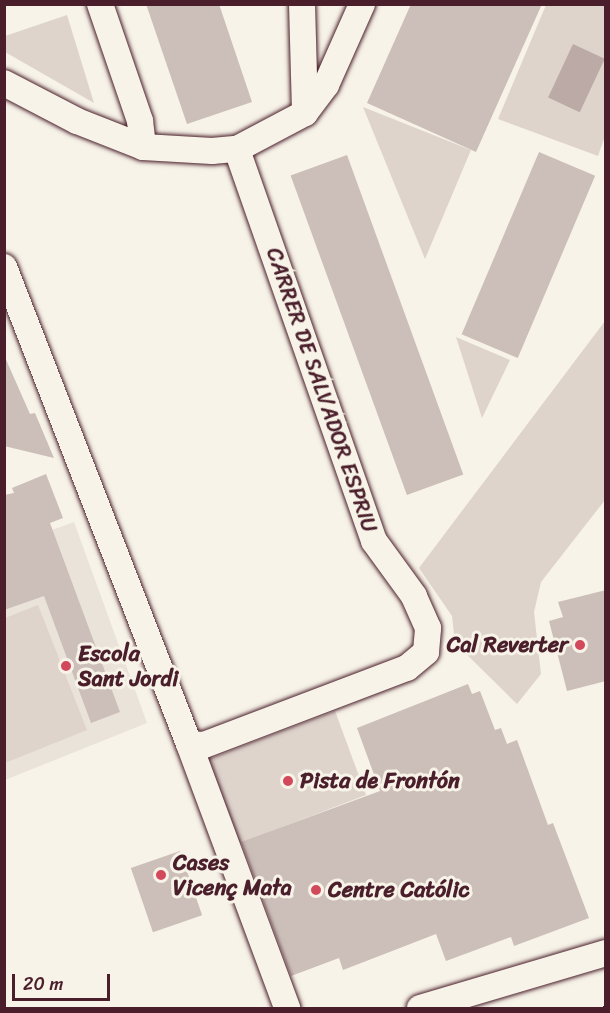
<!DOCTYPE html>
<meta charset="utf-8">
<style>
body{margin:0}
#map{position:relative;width:610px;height:1013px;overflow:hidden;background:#f7f3e8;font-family:Sriracha,sans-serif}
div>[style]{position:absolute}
.built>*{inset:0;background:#eae3da}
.green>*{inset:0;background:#ded4cc}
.water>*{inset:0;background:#bcaaa7;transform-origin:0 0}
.building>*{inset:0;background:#ccbfb9;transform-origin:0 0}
.roads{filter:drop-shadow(0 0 2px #4a1f2b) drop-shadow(0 0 2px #4a1f2b)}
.minor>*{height:26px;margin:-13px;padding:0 13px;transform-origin:13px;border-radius:13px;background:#f7f3e8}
.rail>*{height:4.5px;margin-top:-2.25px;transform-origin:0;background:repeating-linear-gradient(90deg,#4a1f2b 0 9px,transparent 0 13.5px)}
.dots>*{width:16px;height:16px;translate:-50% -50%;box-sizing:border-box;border:3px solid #f7f3e8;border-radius:50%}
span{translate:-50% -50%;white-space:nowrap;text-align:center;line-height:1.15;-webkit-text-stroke:6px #f7f3e8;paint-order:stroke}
.street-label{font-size:22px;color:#4a1f2b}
.poi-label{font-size:22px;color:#4a1f2b;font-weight:700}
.right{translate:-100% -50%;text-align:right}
.left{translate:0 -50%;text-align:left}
.frame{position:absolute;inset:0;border:6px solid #4a1f2b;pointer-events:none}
.scale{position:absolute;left:12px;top:974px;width:98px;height:27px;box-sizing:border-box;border:3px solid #4a1f2b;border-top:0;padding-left:8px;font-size:18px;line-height:21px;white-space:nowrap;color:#4a1f2b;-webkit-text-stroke:4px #f7f3e8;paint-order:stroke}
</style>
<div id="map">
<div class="built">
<i style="clip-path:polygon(74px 522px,147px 723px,5px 780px,5px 547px)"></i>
</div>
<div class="green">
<i style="clip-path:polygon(546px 5px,605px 5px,605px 136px,598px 156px,498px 119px)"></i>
<i style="clip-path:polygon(67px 15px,94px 103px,5px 52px,5px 36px)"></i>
<i style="clip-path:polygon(363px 107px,471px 150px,425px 259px)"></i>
<i style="clip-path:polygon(605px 321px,605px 500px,541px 582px,534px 612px,541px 674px,517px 704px,455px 643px,452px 616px,419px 568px)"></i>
<i style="clip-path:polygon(456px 337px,510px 360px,482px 418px)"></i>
<i style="clip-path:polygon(38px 605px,87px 730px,5px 763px,5px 618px)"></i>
<i style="clip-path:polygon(335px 711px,366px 795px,240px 843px,209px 766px,209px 759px)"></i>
</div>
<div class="water">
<i style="left:573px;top:44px;width:35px;height:59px;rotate:25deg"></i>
</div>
<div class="building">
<i style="clip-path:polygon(146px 4px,219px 4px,252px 102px,187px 124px)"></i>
<i style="clip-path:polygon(411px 4px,542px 4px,476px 152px,367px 103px)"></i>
<i style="left:539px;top:152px;width:61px;height:198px;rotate:23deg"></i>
<i style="left:347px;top:155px;width:340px;height:60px;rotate:70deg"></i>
<i style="clip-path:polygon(4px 355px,30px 414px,35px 413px,54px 458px,4px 446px)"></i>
<i style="clip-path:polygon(46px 474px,63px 518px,50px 523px,120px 712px,91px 723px,44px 596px,4px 610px,4px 495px,14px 493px,12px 488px)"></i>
<i style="clip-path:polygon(606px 590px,606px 681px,567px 691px,549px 621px,563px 617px,558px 602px)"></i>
<i style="clip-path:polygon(468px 684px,472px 694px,480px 691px,495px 730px,501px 728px,507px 744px,517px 740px,548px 825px,553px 823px,589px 918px,514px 946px,511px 937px,446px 961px,436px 934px,343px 970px,339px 958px,291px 976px,241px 842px,380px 791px,357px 728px)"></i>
<i style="left:180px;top:851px;width:68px;height:52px;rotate:71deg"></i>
</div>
<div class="roads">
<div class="minor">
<i style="left:100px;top:4px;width:124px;rotate:71.1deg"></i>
<i style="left:140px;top:121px;width:26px;rotate:83deg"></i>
<i style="left:302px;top:4px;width:109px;rotate:88.4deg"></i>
<i style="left:4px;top:83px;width:82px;rotate:27.5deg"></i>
<i style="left:77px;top:121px;width:71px;rotate:21.5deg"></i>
<i style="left:143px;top:147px;width:69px;rotate:3.3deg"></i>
<i style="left:212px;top:151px;width:25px;rotate:-5deg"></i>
<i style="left:237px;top:149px;width:77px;rotate:-27.9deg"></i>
<i style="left:305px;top:113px;width:35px;rotate:-53deg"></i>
<i style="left:326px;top:85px;width:89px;rotate:-66deg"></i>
<i style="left:4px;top:267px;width:512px;rotate:68.8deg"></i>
<i style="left:189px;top:744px;width:282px;rotate:69.6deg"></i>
<i style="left:189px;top:744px;width:15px;rotate:4deg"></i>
<i style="left:204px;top:745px;width:217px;rotate:-20.8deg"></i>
<i style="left:407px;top:668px;width:25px;rotate:-40deg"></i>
<i style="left:426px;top:652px;width:24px;rotate:-85deg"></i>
<i style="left:428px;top:628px;width:35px;rotate:-114deg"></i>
<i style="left:414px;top:596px;width:68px;rotate:-126deg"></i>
<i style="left:374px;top:541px;width:415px;rotate:-109.3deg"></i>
<i style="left:420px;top:1008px;width:194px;rotate:-16.5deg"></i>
</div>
</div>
<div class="rail">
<i style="left:603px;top:1008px;width:3px"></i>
</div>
<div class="dots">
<i style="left:580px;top:645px;background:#d1495b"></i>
<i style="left:66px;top:666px;background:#d1495b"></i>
<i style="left:288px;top:781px;background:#d1495b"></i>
<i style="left:161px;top:875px;background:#d1495b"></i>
<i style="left:316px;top:890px;background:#d1495b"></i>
</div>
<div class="street-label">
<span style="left:322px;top:390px;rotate:71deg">CARRER DE SALVADOR ESPRIU</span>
</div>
<div class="poi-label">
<span class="right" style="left:568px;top:645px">Cal Reverter</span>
<span class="left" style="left:78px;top:666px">Escola<br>Sant Jordi</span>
<span class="left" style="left:300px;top:781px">Pista de Frontón</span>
<span class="left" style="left:173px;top:875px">Cases<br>Vicenç Mata</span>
<span class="left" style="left:328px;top:890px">Centre Católic</span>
</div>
<div class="frame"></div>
<div class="scale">20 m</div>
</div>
